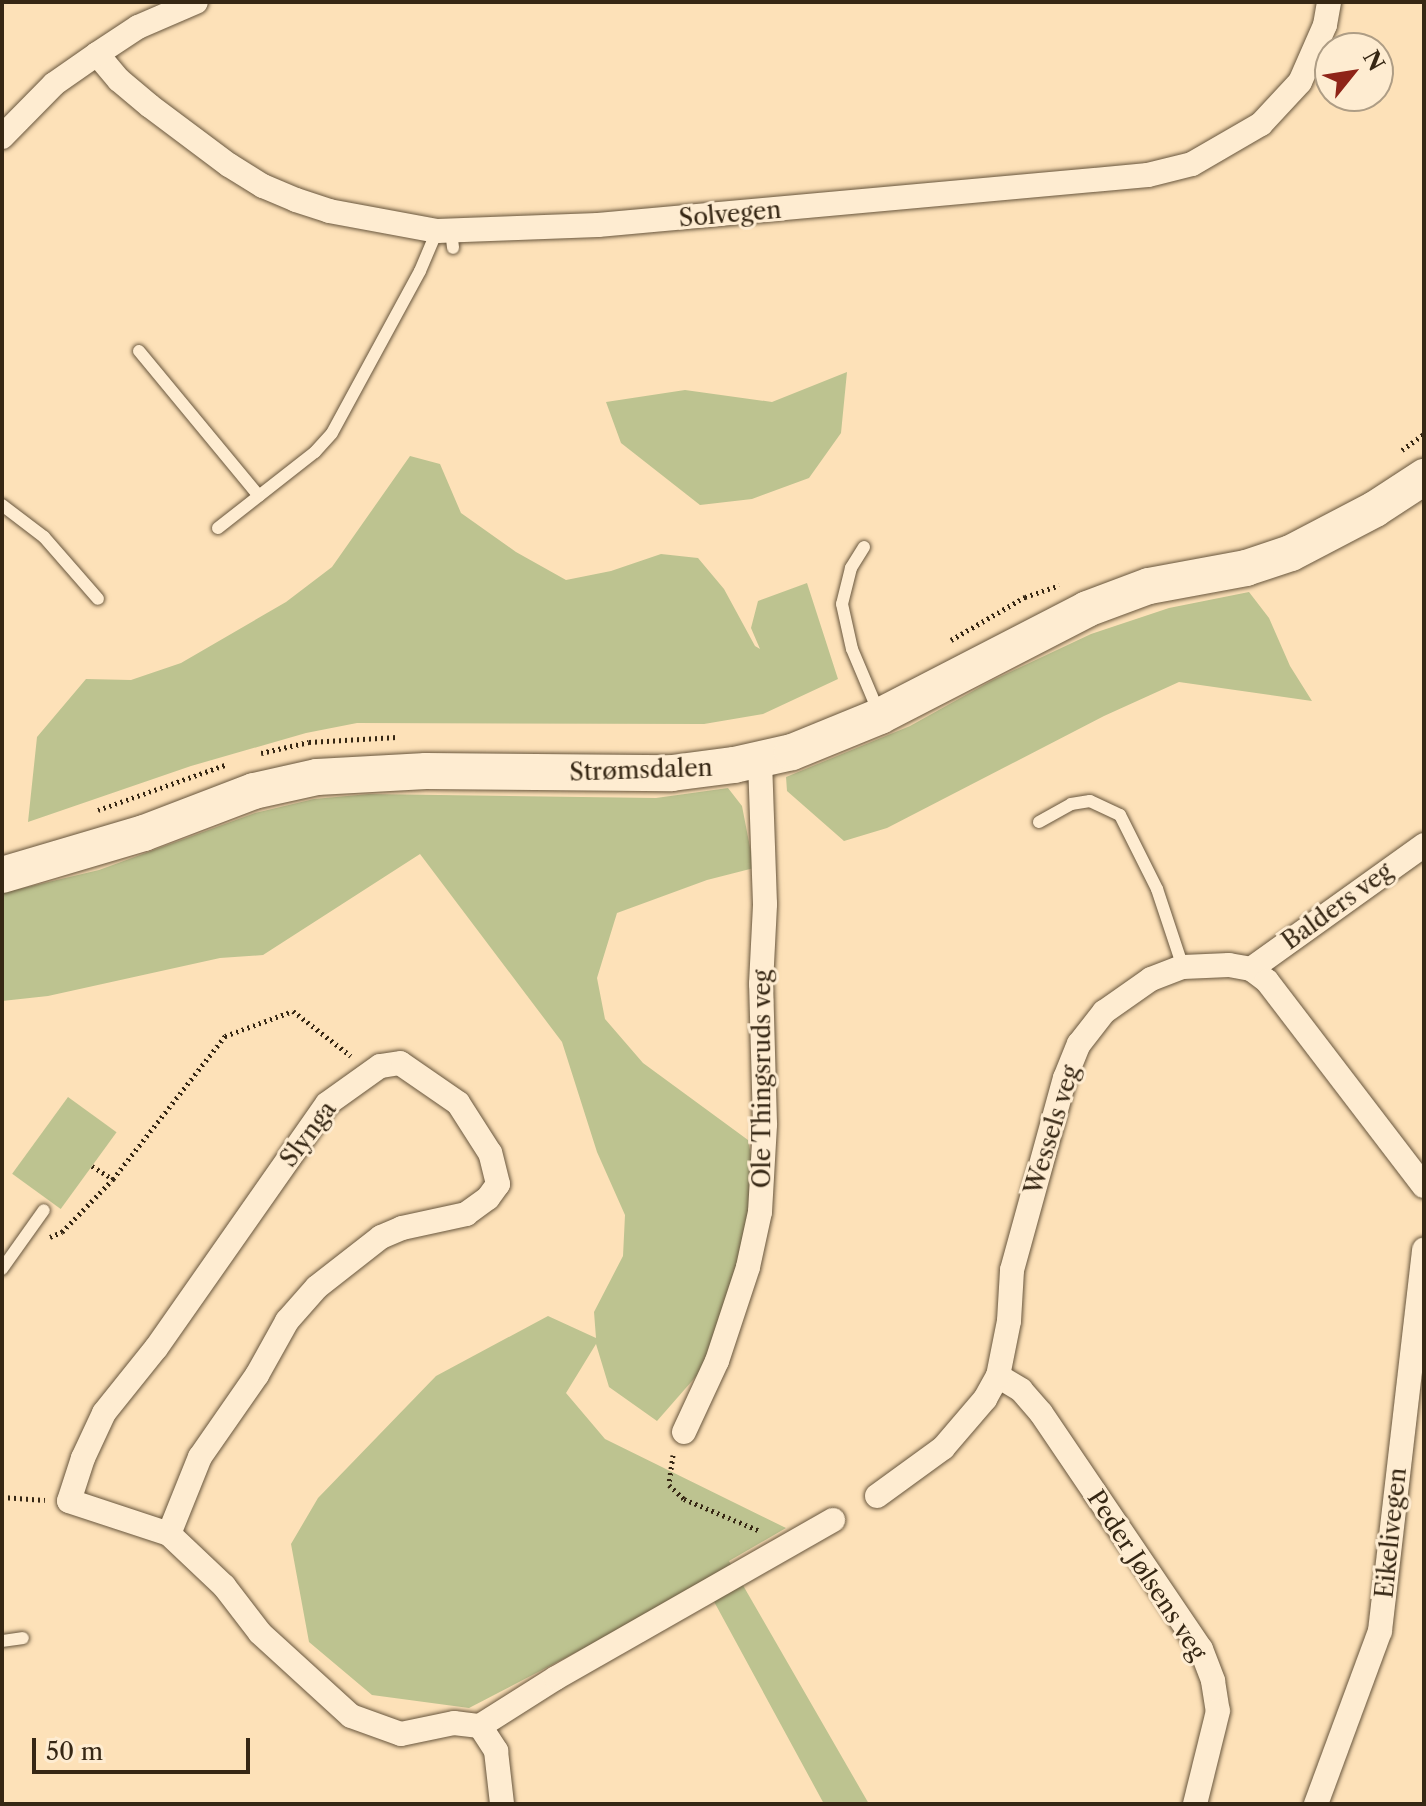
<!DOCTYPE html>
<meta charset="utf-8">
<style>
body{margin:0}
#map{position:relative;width:1426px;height:1806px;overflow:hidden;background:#fde1b8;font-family:"Libre Caslon Text",serif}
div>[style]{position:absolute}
.green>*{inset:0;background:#bdc390;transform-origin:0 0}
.path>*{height:5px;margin-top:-2.5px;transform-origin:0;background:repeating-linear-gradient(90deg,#362714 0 2px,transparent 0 6px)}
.roads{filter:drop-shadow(0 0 2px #68563d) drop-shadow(0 0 2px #68563d)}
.service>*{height:12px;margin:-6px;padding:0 6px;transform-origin:6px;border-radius:6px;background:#feecd1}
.minor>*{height:24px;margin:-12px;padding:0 12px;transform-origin:12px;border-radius:12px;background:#feecd1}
.secondary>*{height:36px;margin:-18px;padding:0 18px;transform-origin:18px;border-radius:18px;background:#feecd1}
span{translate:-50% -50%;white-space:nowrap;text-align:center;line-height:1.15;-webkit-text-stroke:6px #feecd1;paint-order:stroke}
.street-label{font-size:24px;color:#362714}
.frame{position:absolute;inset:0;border:4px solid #362714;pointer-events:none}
.north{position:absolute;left:1314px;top:32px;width:80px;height:80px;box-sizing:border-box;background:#feecd1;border:2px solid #ae9d85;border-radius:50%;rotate:60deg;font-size:22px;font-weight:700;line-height:32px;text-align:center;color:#362714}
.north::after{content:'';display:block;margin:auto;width:28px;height:36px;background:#8f2418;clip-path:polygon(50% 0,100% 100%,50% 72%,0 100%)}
.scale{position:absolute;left:32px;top:1738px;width:218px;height:36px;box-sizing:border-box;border:4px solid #362714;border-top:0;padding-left:10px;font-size:24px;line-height:28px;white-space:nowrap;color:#362714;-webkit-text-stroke:6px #feecd1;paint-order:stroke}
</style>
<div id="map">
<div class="green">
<i style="clip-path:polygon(847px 372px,841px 433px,809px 478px,752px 499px,700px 505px,621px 443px,606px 402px,685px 390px,772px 402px)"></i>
<i style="clip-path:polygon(410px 456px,440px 464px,461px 513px,516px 552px,566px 580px,611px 571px,661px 554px,698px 558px,724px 589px,755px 646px,760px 649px,751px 628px,758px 601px,807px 583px,838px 679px,763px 714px,704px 724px,357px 723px,306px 733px,191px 766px,28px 822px,37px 737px,86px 679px,131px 680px,181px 663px,286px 602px,332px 567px)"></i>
<i style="clip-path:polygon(1249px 592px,1269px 618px,1290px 666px,1312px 701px,1179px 682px,1104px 716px,887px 828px,844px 841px,787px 791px,786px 777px,910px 726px,991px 681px,1091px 634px,1169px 608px)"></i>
<i style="clip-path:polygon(728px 788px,742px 806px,754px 868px,707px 880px,617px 913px,597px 978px,605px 1019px,643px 1063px,748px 1140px,760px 1198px,706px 1365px,657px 1421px,609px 1387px,596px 1344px,566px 1393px,605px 1439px,786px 1528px,729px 1561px,869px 1804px,824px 1804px,705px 1585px,469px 1708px,372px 1695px,309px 1642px,291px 1544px,318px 1498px,436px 1376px,548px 1316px,596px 1338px,594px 1312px,623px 1256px,625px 1215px,597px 1152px,562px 1042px,420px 854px,263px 955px,220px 958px,48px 996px,2px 1001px,2px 893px,99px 870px,255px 813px,314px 799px,369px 794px,656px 798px)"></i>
<i style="left:68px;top:1097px;width:60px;height:95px;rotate:36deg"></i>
</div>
<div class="path">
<i style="left:1402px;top:450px;width:27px;rotate:-36deg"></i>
<i style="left:951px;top:640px;width:86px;rotate:-30.2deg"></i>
<i style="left:1025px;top:597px;width:36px;rotate:-19deg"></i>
<i style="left:261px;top:753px;width:49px;rotate:-12.9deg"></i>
<i style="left:309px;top:742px;width:88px;rotate:-3.3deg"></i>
<i style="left:98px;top:810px;width:135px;rotate:-19.5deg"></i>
<i style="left:92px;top:1166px;width:25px;rotate:32deg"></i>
<i style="left:50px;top:1237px;width:13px;rotate:-23deg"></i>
<i style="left:62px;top:1232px;width:74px;rotate:-46.1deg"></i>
<i style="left:113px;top:1179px;width:182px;rotate:-51.9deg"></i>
<i style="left:225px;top:1036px;width:72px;rotate:-20.2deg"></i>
<i style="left:293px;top:1011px;width:73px;rotate:37.8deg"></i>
<i style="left:673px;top:1455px;width:30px;rotate:98deg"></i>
<i style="left:669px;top:1485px;width:21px;rotate:43deg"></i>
<i style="left:684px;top:1499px;width:82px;rotate:22.8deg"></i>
<i style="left:2px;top:1497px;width:43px;rotate:4deg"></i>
</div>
<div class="roads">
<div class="service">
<i style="left:451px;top:231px;width:17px;rotate:83deg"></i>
<i style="left:139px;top:351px;width:188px;rotate:50.4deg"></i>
<i style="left:2px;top:505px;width:53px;rotate:37.3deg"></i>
<i style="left:44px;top:537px;width:82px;rotate:48.9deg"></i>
<i style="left:218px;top:528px;width:123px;rotate:-38.1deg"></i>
<i style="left:315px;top:452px;width:25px;rotate:-48deg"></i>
<i style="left:332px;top:433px;width:184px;rotate:-61.5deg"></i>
<i style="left:420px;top:271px;width:43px;rotate:-67deg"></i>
<i style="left:864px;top:547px;width:25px;rotate:122deg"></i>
<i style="left:851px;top:568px;width:37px;rotate:104deg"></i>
<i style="left:842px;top:604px;width:46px;rotate:77.5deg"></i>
<i style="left:852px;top:649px;width:69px;rotate:67.1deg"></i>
<i style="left:1039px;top:822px;width:37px;rotate:-29deg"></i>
<i style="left:1071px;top:804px;width:19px;rotate:-9deg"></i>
<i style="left:1090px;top:801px;width:33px;rotate:25deg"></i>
<i style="left:1120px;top:815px;width:83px;rotate:63.4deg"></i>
<i style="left:1157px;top:889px;width:82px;rotate:71.6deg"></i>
<i style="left:2px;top:1269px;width:72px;rotate:-54.6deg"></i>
<i style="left:2px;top:1641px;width:21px;rotate:-8deg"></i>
</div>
<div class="minor">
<i style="left:97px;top:54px;width:34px;rotate:50deg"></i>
<i style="left:119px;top:80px;width:40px;rotate:40deg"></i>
<i style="left:150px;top:106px;width:99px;rotate:36.8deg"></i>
<i style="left:229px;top:165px;width:40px;rotate:32deg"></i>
<i style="left:263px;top:186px;width:36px;rotate:23deg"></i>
<i style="left:296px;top:200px;width:35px;rotate:18deg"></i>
<i style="left:329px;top:211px;width:110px;rotate:10.5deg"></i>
<i style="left:437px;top:231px;width:161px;rotate:-2.1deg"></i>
<i style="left:598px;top:225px;width:552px;rotate:-5.19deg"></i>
<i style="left:1148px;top:175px;width:45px;rotate:-14deg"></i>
<i style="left:1192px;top:164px;width:80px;rotate:-30.1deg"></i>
<i style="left:1261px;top:124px;width:57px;rotate:-47.1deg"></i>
<i style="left:1300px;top:82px;width:62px;rotate:-66.3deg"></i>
<i style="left:1325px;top:25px;width:23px;rotate:-80deg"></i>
<i style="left:2px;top:137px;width:74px;rotate:-45.5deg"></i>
<i style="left:54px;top:84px;width:52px;rotate:-34.9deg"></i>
<i style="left:97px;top:54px;width:49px;rotate:-33.4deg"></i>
<i style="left:138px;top:27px;width:63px;rotate:-23.3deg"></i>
<i style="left:1251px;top:969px;width:213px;rotate:-35.6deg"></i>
<i style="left:998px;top:1376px;width:27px;rotate:31deg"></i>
<i style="left:1021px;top:1390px;width:30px;rotate:49deg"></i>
<i style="left:1041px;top:1413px;width:285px;rotate:55.9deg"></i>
<i style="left:1201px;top:1649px;width:34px;rotate:69deg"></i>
<i style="left:1213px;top:1681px;width:30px;rotate:81deg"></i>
<i style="left:1218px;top:1711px;width:96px;rotate:103.9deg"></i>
<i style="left:684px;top:1432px;width:78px;rotate:-65.1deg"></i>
<i style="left:717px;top:1361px;width:99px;rotate:-71.7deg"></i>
<i style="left:748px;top:1267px;width:56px;rotate:-77.7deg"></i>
<i style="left:760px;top:1212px;width:88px;rotate:-86.7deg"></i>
<i style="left:765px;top:1124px;width:140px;rotate:-91.6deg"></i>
<i style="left:761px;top:984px;width:80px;rotate:-87.1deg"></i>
<i style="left:765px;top:904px;width:143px;rotate:-92deg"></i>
<i style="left:877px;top:1496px;width:82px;rotate:-36deg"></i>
<i style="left:943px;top:1448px;width:65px;rotate:-49.4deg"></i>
<i style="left:985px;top:1399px;width:26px;rotate:-61deg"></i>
<i style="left:998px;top:1376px;width:56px;rotate:-78.7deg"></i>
<i style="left:1009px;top:1321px;width:51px;rotate:-86.6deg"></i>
<i style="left:1012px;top:1270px;width:199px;rotate:-74.6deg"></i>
<i style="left:1065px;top:1078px;width:37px;rotate:-68deg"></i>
<i style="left:1079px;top:1044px;width:41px;rotate:-52deg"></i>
<i style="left:1104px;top:1012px;width:57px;rotate:-35.1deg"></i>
<i style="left:1151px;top:979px;width:34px;rotate:-21deg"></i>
<i style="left:1183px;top:967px;width:46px;rotate:-2.5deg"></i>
<i style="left:1229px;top:965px;width:22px;rotate:10deg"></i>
<i style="left:1251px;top:969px;width:20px;rotate:37deg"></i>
<i style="left:1267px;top:981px;width:258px;rotate:52.6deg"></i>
<i style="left:169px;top:1534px;width:83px;rotate:-68.1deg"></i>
<i style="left:200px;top:1457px;width:100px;rotate:-55.2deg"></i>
<i style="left:257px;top:1375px;width:62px;rotate:-60.9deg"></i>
<i style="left:287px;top:1321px;width:45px;rotate:-48.6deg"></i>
<i style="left:317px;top:1287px;width:81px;rotate:-38deg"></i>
<i style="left:381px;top:1237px;width:23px;rotate:-23deg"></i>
<i style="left:402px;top:1228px;width:66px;rotate:-12.3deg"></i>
<i style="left:466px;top:1214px;width:27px;rotate:-36deg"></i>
<i style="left:488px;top:1198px;width:17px;rotate:-54deg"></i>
<i style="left:498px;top:1184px;width:32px;rotate:-104deg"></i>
<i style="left:490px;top:1153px;width:59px;rotate:-122.6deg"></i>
<i style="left:458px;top:1103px;width:70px;rotate:-145.4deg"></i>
<i style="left:400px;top:1063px;width:20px;rotate:171deg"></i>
<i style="left:380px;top:1066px;width:65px;rotate:144.4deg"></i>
<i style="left:327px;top:1104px;width:298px;rotate:125deg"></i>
<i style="left:156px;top:1348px;width:83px;rotate:128.7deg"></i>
<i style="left:104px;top:1413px;width:50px;rotate:115deg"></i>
<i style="left:83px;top:1458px;width:45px;rotate:108deg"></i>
<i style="left:69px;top:1501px;width:105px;rotate:18.3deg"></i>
<i style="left:169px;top:1534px;width:76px;rotate:43.4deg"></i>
<i style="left:224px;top:1586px;width:59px;rotate:52.5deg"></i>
<i style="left:260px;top:1633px;width:123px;rotate:42.4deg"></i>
<i style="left:351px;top:1716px;width:53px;rotate:19.8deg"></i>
<i style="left:401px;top:1734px;width:54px;rotate:-11.7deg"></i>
<i style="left:454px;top:1723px;width:26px;rotate:7deg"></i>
<i style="left:480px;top:1726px;width:30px;rotate:57deg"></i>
<i style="left:496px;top:1751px;width:53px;rotate:83.5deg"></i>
<i style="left:480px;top:1726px;width:90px;rotate:-32.3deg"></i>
<i style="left:556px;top:1678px;width:319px;rotate:-29.7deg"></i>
<i style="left:1316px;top:1804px;width:184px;rotate:-69.7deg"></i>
<i style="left:1380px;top:1631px;width:384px;rotate:-83.4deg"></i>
</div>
<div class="secondary">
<i style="left:2px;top:875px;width:148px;rotate:-16.5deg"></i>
<i style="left:144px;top:833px;width:118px;rotate:-20.9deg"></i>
<i style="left:254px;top:791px;width:65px;rotate:-12.5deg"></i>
<i style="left:317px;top:777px;width:109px;rotate:-3.2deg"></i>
<i style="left:426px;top:771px;width:246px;rotate:0.5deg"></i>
<i style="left:672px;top:773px;width:63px;rotate:-7.4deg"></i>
<i style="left:734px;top:765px;width:59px;rotate:-12.6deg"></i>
<i style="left:792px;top:752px;width:95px;rotate:-22.2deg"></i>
<i style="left:880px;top:716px;width:233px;rotate:-27.3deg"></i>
<i style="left:1087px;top:609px;width:66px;rotate:-20.4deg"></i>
<i style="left:1149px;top:586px;width:99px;rotate:-10.5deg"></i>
<i style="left:1246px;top:568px;width:47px;rotate:-18.4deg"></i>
<i style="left:1291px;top:553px;width:95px;rotate:-27.6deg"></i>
<i style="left:1375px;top:509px;width:59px;rotate:-33.1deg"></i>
</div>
</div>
<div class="street-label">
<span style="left:730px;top:214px;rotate:-5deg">Solvegen</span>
<span style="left:641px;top:770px;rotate:-2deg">Strømsdalen</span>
<span style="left:1337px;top:906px;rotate:-36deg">Balders veg</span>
<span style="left:762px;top:1079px;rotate:-90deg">Ole Thingsruds veg</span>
<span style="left:1052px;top:1130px;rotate:-73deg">Wessels veg</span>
<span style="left:308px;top:1134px;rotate:-53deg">Slynga</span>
<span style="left:1391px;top:1533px;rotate:-84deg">Eikelivegen</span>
<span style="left:1147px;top:1575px;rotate:57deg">Peder Jølsens veg</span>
</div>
<div class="frame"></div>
<div class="north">N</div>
<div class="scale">50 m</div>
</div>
